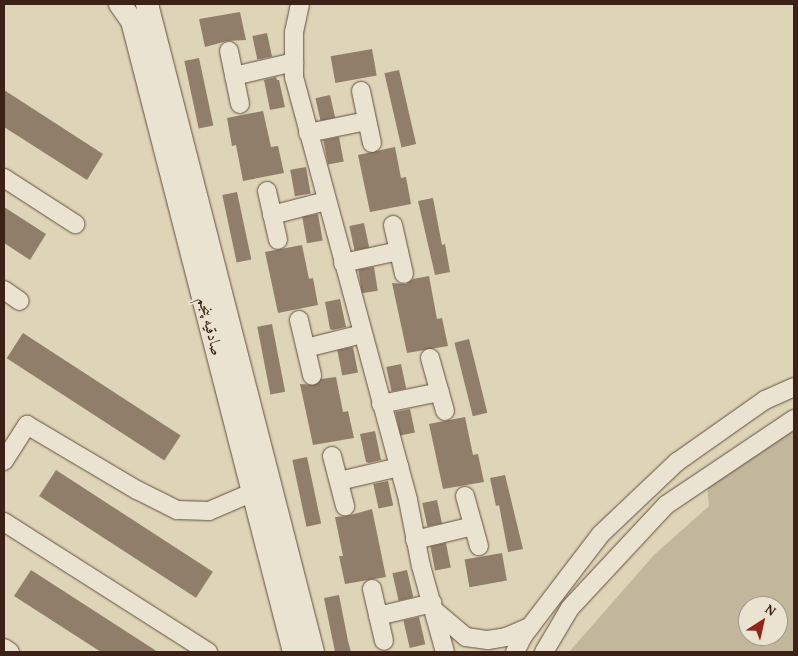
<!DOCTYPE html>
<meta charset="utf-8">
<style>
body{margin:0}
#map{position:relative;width:798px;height:656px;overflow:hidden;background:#ded4b8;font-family:"Gentium Book Plus",Amiri,serif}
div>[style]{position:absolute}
.green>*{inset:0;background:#c2b69c}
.building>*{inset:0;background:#907e6a;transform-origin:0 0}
.roads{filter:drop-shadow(0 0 1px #644e3e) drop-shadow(0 0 1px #644e3e)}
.minor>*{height:18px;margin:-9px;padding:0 9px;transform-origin:9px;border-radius:9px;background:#eae3d1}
.tertiary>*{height:22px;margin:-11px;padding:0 11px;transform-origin:11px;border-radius:11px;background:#eae3d1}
span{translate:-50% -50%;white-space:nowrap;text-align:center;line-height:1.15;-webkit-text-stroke:4px #eae3d1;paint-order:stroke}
.street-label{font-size:16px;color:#3c2116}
.frame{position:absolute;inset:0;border:5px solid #3c2116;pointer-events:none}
.north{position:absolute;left:738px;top:596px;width:50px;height:50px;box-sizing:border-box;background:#eae3d1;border:1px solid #a49586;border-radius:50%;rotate:35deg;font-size:14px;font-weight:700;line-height:20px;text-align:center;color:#3c2116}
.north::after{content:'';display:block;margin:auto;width:18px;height:22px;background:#8f2418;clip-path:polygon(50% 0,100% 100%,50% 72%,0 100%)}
</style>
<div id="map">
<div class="green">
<i style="clip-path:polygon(evenodd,794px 426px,794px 652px,569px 652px,654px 555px,709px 506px,707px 484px,794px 426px,748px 606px,778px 606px,778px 636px,748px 636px,748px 606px)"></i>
</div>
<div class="building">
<i style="clip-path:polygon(240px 12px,246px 40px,227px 41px,205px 47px,199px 19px)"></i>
<i style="left:267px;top:33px;width:24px;height:15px;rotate:78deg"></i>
<i style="left:372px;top:49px;width:27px;height:42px;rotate:80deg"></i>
<i style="left:199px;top:58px;width:69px;height:15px;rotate:78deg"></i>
<i style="left:399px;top:70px;width:76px;height:15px;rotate:77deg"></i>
<i style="clip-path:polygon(276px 77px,277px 80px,279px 80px,285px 107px,270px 110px,264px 80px)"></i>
<i style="clip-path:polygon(4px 90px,103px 154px,87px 180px,4px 127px)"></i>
<i style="left:330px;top:95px;width:23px;height:15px;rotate:77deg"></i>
<i style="clip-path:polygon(263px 111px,271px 147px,278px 146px,284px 173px,243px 181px,236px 145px,232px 146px,227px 118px)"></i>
<i style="left:339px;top:137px;width:25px;height:16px;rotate:79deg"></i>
<i style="clip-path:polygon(395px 147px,401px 178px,406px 177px,411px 204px,370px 212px,358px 155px)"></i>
<i style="left:306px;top:167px;width:27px;height:16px;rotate:80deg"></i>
<i style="left:237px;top:192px;width:69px;height:15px;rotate:78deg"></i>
<i style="clip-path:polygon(433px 198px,442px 245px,445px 244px,450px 272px,435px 275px,418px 201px)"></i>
<i style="clip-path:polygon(4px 207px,46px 234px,30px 260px,4px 243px)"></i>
<i style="left:318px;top:214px;width:27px;height:16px;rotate:80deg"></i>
<i style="left:364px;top:223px;width:25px;height:15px;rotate:78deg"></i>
<i style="clip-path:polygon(302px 245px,309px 279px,313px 278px,318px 305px,278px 313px,265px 252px)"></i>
<i style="left:374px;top:267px;width:24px;height:16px;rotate:81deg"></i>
<i style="clip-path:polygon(429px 276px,437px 319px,442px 318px,448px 346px,407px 353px,392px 283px,406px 284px,413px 279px)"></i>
<i style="clip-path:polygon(340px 299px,346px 327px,333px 330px,330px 329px,325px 302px)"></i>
<i style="left:272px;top:324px;width:69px;height:15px;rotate:79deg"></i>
<i style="left:23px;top:333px;width:188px;height:30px;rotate:33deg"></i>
<i style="left:469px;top:339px;width:76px;height:15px;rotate:76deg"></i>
<i style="left:353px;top:347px;width:26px;height:16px;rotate:79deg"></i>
<i style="left:401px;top:364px;width:25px;height:15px;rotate:78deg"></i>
<i style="clip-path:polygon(336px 377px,343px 412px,348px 411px,354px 438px,313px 445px,300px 384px,314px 385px,321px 379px)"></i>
<i style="left:410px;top:409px;width:24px;height:15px;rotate:78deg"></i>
<i style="clip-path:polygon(465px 417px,473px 455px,478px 454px,484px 482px,443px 489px,429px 424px)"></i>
<i style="clip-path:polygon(375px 431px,381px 460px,369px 463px,366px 462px,360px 434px)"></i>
<i style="left:307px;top:457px;width:68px;height:15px;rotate:78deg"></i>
<i style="left:56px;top:470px;width:187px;height:31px;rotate:33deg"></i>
<i style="clip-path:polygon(505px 475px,523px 549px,508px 552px,499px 505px,496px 506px,490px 478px)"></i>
<i style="left:388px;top:481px;width:25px;height:15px;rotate:78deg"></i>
<i style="left:437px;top:500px;width:24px;height:15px;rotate:78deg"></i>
<i style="clip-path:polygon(372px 509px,386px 577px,345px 584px,339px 556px,343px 556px,335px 517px,347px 516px)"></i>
<i style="left:446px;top:543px;width:25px;height:16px;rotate:79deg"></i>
<i style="left:502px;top:553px;width:28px;height:38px;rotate:80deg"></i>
<i style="clip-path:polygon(31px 570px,158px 652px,101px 652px,14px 596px)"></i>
<i style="left:407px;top:570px;width:28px;height:15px;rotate:77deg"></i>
<i style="clip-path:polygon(339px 595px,348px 641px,351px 652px,335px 652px,324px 598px)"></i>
<i style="left:419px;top:617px;width:28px;height:16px;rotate:77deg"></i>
</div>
<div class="roads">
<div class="minor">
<i style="left:300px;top:4px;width:29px;rotate:102deg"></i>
<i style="left:294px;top:32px;width:45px;rotate:90deg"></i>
<i style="left:294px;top:77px;width:438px;rotate:74.9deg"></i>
<i style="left:408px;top:500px;width:67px;rotate:78.9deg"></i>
<i style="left:421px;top:566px;width:89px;rotate:74.4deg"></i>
<i style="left:229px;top:51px;width:54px;rotate:78.3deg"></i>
<i style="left:234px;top:76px;width:62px;rotate:-13.1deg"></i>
<i style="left:361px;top:91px;width:53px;rotate:78.1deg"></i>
<i style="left:308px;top:133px;width:60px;rotate:-11.5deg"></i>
<i style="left:4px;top:178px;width:85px;rotate:32.9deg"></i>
<i style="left:267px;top:191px;width:50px;rotate:77.3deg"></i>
<i style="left:272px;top:215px;width:56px;rotate:-14.5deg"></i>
<i style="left:393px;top:225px;width:50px;rotate:77.3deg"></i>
<i style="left:343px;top:263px;width:57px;rotate:-12.1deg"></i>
<i style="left:4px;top:290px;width:19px;rotate:35deg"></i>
<i style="left:299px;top:320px;width:57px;rotate:76.7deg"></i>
<i style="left:306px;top:348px;width:58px;rotate:-14deg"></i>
<i style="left:430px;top:358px;width:55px;rotate:74.2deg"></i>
<i style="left:381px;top:404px;width:60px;rotate:-11.5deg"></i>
<i style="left:332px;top:456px;width:52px;rotate:75.4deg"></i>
<i style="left:4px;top:461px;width:43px;rotate:-57.4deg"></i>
<i style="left:27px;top:425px;width:128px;rotate:30.6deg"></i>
<i style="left:137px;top:490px;width:45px;rotate:26.6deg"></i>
<i style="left:177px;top:510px;width:32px;rotate:2deg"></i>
<i style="left:209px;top:511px;width:61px;rotate:-23.2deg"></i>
<i style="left:339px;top:481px;width:62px;rotate:-13.1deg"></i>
<i style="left:465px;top:496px;width:52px;rotate:74.4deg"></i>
<i style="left:4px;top:522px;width:242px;rotate:32.5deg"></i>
<i style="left:415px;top:540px;width:60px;rotate:-13.6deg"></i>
<i style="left:372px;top:589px;width:53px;rotate:77deg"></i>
<i style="left:434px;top:610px;width:42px;rotate:40.2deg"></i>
<i style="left:466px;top:637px;width:22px;rotate:8deg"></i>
<i style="left:488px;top:640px;width:18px;rotate:-9deg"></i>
<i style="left:506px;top:637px;width:26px;rotate:-23deg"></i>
<i style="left:378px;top:616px;width:56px;rotate:-13.5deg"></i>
<i style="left:4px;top:648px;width:7px;rotate:34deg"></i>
<i style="left:515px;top:652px;width:18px;rotate:-63deg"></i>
<i style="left:523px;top:636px;width:128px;rotate:-52.6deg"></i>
<i style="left:601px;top:534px;width:105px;rotate:-43.5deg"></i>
<i style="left:677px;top:462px;width:108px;rotate:-35.2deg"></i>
<i style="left:765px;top:400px;width:32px;rotate:-24deg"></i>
<i style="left:544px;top:652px;width:51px;rotate:-59.4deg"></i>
<i style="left:570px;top:608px;width:141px;rotate:-47deg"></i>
<i style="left:666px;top:505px;width:154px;rotate:-33.9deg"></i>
</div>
<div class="tertiary">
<i style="left:120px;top:4px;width:21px;rotate:55deg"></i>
<i style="left:132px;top:21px;width:651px;rotate:75.6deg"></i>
<i style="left:147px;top:4px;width:669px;rotate:75.63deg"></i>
</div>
</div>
<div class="street-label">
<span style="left:211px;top:326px;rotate:76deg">صادقیه پنجم</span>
</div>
<div class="frame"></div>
<div class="north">N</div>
</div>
